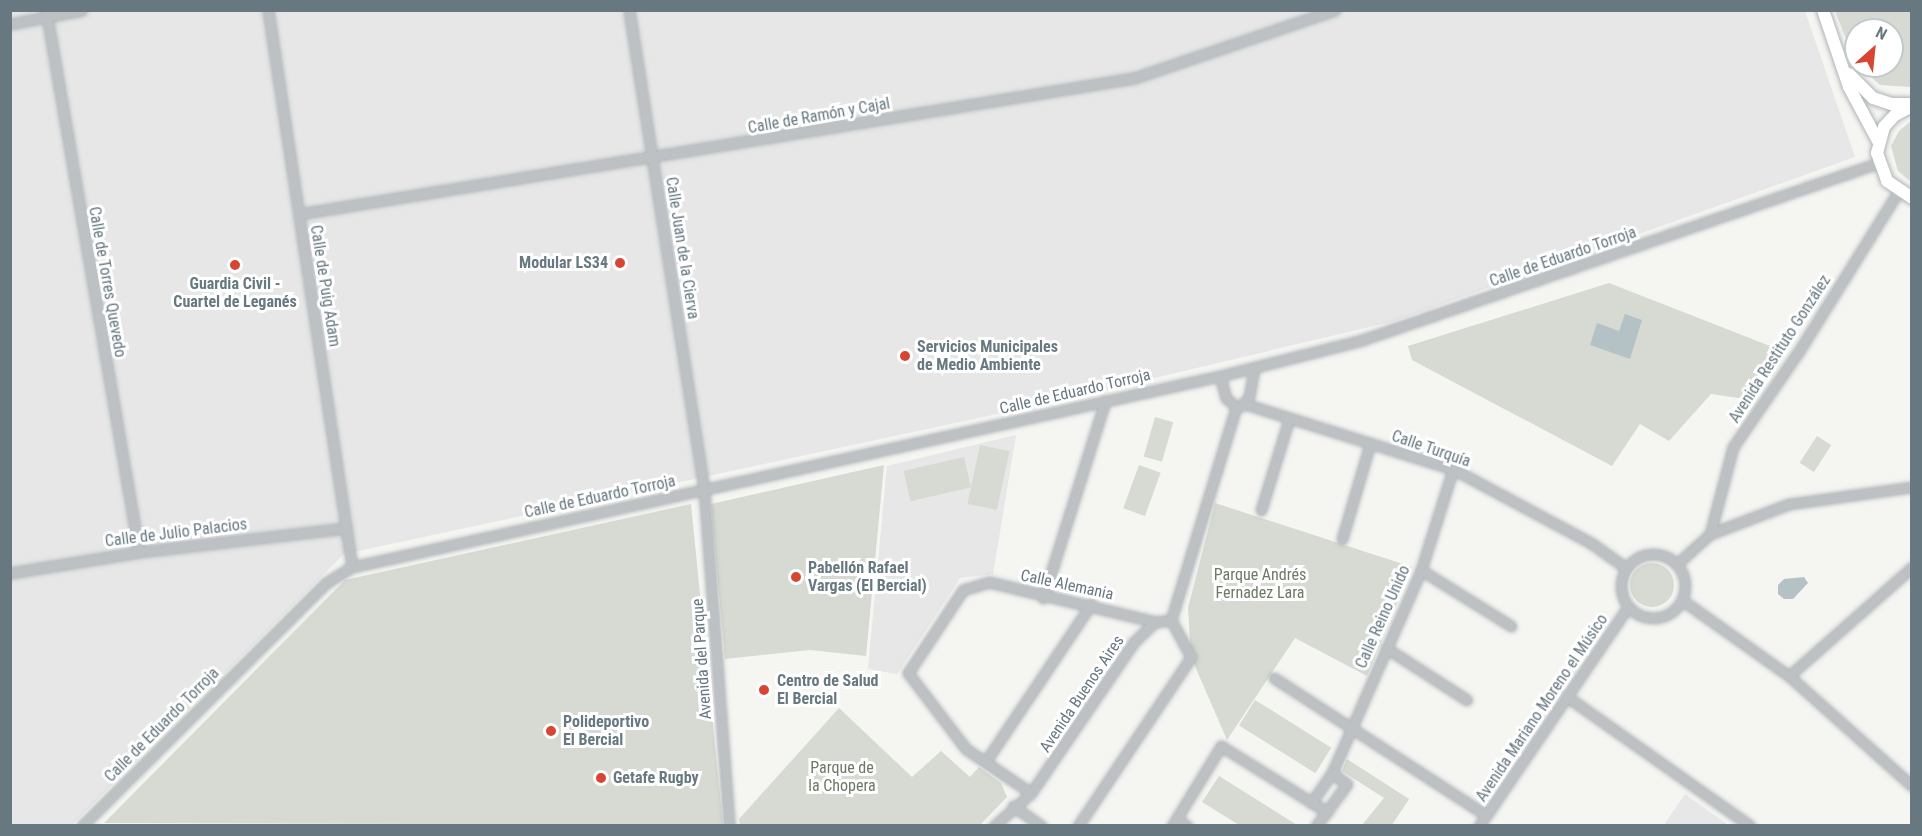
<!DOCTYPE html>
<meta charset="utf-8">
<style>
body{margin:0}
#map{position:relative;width:1922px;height:836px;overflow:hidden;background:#f5f5f2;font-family:"Roboto Condensed",sans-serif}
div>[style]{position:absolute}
.built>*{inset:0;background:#e6e7e6}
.green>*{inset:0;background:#d6dad2;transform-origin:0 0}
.round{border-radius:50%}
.water>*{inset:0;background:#b5c2c5}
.roads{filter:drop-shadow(0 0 2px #afb5b9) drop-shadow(0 0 2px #afb5b9)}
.street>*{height:9px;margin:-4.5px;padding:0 4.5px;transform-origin:4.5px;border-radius:4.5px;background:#bdc1c4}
.street>.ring{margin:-4.5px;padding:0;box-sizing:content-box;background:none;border:9px solid #bdc1c4;border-radius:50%}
.secondary>*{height:12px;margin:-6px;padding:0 6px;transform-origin:6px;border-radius:6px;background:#fff}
.dots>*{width:16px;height:16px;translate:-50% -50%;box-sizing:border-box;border:3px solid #fff;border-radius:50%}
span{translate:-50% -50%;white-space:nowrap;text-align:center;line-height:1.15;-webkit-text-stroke:6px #fff;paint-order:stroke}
.street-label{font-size:16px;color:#677881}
.poi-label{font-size:16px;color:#677881;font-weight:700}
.right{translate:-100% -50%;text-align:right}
.left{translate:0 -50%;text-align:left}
.park-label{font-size:16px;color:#6b7965}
.frame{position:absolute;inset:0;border:12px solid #677881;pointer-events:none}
.north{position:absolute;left:1844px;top:18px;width:60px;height:60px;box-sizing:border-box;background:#fff;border:2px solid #c2c9cd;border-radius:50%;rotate:27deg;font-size:16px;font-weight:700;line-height:24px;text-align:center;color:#677881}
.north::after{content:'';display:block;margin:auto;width:21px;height:27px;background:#d64632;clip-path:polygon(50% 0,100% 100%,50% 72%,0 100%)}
</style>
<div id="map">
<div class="built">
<i style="clip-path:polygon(10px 11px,1805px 11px,1855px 157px,1395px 321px,1053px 402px,344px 554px,72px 825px,11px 825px)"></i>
<i style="clip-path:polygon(1016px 435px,993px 574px,960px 578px,897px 674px,868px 669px,887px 466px)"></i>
<i style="clip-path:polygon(1685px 794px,1728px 825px,1664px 825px)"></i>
</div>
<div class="green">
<i style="clip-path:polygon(1835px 11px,1911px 11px,1911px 87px,1880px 85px,1858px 66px,1892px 66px,1892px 30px,1856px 30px,1856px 64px)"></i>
<i style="clip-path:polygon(1911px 121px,1912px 121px,1911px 182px,1898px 171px,1891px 146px,1899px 131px)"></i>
<i style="clip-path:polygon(1609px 283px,1770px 346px,1766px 380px,1753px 400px,1711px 394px,1669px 441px,1640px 424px,1612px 466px,1412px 360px,1408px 346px)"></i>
<i style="left:1155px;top:417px;width:19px;height:41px;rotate:16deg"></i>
<i style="left:1817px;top:436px;width:17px;height:32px;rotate:33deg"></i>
<i style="left:980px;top:445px;width:30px;height:60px;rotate:12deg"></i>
<i style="left:964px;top:457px;width:31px;height:62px;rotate:77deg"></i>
<i style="clip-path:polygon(884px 465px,866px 656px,810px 650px,725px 659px,711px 504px)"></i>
<i style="left:1139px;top:465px;width:23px;height:46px;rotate:20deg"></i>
<i style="clip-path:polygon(1215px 503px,1412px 567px,1367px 676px,1295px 638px,1227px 740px,1191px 657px,1188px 608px)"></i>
<i style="clip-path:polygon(691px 504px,723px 825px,104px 823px,345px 580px)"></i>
<i class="round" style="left:1630px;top:563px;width:44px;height:44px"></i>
<i style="left:1255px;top:700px;width:90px;height:30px;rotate:32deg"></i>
<i style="clip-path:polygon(839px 708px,912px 777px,941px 751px,970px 777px,979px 767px,1001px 783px,1007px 797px,980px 825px,740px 825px,739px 819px)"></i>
<i style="clip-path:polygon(1347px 759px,1409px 799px,1392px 825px,1362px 825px,1384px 798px,1342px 771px)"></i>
<i style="clip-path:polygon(1219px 776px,1297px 825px,1239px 825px,1202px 802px)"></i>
</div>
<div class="water">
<i style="clip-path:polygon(1625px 314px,1642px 320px,1630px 359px,1590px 345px,1597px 323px,1619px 331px)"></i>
<i style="clip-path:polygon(1804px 577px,1808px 583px,1793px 599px,1784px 599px,1778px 594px,1778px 585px,1784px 579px)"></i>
</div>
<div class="roads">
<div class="street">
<i style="left:46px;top:10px;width:550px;rotate:80.26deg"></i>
<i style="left:268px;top:10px;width:563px;rotate:81.42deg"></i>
<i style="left:629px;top:10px;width:486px;rotate:81.1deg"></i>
<i style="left:704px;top:490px;width:337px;rotate:85.7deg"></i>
<i style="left:10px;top:24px;width:73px;rotate:-11deg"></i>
<i style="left:299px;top:214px;width:846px;rotate:-9.25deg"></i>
<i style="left:1134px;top:78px;width:212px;rotate:-18.7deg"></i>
<i style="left:1220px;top:376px;width:23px;rotate:75deg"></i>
<i style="left:1226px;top:398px;width:13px;rotate:42deg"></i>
<i style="left:1245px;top:404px;width:218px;rotate:17.4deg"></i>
<i style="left:1453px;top:469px;width:157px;rotate:28.2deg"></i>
<i style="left:1591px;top:543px;width:43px;rotate:35.5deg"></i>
<i style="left:1241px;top:406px;width:12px;rotate:-48deg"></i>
<i style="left:1249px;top:397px;width:29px;rotate:-80deg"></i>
<i style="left:1261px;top:510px;width:95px;rotate:-72.9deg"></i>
<i style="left:1710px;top:534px;width:90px;rotate:-75.2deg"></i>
<i style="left:1733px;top:447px;width:116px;rotate:-55.5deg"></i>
<i style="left:1799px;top:351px;width:187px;rotate:-58.1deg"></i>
<i style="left:1342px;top:539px;width:99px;rotate:-73.6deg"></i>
<i class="ring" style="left:1621px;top:554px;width:55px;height:55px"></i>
<i style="left:1677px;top:564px;width:45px;rotate:-42.3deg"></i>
<i style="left:1710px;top:534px;width:85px;rotate:-20.8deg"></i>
<i style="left:1789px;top:504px;width:124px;rotate:-7.9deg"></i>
<i style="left:1421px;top:570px;width:106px;rotate:31.9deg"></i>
<i style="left:10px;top:573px;width:131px;rotate:-9.2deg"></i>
<i style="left:139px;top:552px;width:209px;rotate:-6.6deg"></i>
<i style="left:1043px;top:598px;width:207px;rotate:-72.5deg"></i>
<i style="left:1682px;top:600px;width:131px;rotate:35.4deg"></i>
<i style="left:1789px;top:676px;width:165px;rotate:41.8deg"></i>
<i style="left:1386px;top:648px;width:96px;rotate:32.7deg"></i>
<i style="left:1789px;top:676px;width:164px;rotate:-41.5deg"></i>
<i style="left:1274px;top:678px;width:252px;rotate:32.9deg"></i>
<i style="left:1566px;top:696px;width:225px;rotate:35.2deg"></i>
<i style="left:986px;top:761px;width:189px;rotate:-56.2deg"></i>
<i style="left:1031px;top:793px;width:78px;rotate:-145.9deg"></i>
<i style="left:966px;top:749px;width:96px;rotate:-127.3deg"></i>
<i style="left:908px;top:673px;width:100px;rotate:-56.5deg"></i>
<i style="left:963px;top:590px;width:27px;rotate:-17deg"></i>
<i style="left:989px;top:582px;width:171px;rotate:13.5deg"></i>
<i style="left:1311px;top:803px;width:37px;rotate:-55deg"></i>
<i style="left:1332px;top:773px;width:222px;rotate:-66.3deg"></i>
<i style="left:1421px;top:570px;width:106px;rotate:-72.4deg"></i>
<i style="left:1013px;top:806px;width:35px;rotate:35deg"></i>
<i style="left:1177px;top:819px;width:12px;rotate:35deg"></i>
<i style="left:82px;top:826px;width:344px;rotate:-44.9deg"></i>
<i style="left:326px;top:583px;width:31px;rotate:-32deg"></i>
<i style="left:352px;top:567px;width:889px;rotate:-12.41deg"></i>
<i style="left:1220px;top:376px;width:146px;rotate:-14.2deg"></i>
<i style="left:1362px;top:340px;width:546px;rotate:-18.93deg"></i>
<i style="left:994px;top:826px;width:50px;rotate:-41.7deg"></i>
<i style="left:1031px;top:793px;width:183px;rotate:-55.7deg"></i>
<i style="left:1134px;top:642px;width:29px;rotate:-44deg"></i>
<i style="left:1155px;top:622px;width:16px;rotate:-7deg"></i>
<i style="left:1171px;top:620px;width:223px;rotate:-73deg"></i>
<i style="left:1078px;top:826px;width:203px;rotate:-56.2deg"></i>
<i style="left:1191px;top:657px;width:42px;rotate:-118.4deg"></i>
<i style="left:1172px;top:826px;width:94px;rotate:-58.5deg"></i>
<i style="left:1221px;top:746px;width:125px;rotate:31.9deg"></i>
<i style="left:1316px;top:826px;width:52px;rotate:-53.6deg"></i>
<i style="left:1347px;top:784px;width:19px;rotate:-144deg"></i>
<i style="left:1479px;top:826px;width:265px;rotate:-55.8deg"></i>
</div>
<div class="secondary">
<i style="left:1823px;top:10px;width:81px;rotate:71.3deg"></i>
<i style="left:1849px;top:87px;width:61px;rotate:61.8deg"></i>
<i style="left:1849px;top:74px;width:34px;rotate:45deg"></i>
<i style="left:1873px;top:98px;width:20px;rotate:18deg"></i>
<i style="left:1892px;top:104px;width:18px"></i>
<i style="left:1912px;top:106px;width:19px;rotate:152deg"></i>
<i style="left:1895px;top:115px;width:16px;rotate:133deg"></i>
<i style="left:1884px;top:127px;width:27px;rotate:105deg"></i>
<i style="left:1877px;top:153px;width:30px;rotate:70deg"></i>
<i style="left:1887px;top:181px;width:30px;rotate:34deg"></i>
</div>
</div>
<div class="dots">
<i style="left:620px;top:263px;background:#d64632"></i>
<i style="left:235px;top:265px;background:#d64632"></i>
<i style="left:905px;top:356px;background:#d64632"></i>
<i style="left:796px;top:577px;background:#d64632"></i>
<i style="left:764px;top:690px;background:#d64632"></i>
<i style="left:551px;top:731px;background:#d64632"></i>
<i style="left:601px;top:778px;background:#d64632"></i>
</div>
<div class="street-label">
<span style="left:819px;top:116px;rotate:-10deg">Calle de Ramón y Cajal</span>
<span style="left:682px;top:248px;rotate:81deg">Calle Juan de la Cierva</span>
<span style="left:1563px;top:257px;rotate:-19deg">Calle de Eduardo Torroja</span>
<span style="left:107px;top:282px;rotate:80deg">Calle de Torres Quevedo</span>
<span style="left:325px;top:286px;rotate:81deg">Calle de Puig Adam</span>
<span style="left:1780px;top:349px;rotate:-57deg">Avenida Restituto González</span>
<span style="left:1075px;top:392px;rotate:-13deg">Calle de Eduardo Torroja</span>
<span style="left:1431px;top:449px;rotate:19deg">Calle Turquía</span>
<span style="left:600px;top:497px;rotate:-12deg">Calle de Eduardo Torroja</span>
<span style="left:176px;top:533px;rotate:-7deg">Calle de Julio Palacios</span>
<span style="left:1067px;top:585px;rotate:12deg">Calle Alemania</span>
<span style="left:1383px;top:617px;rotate:-66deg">Calle Reino Unido</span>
<span style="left:702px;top:659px;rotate:-94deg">Avenida del Parque</span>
<span style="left:1082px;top:694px;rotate:-56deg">Avenida Buenos Aires</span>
<span style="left:1542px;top:708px;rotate:-56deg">Avenida Mariano Moreno el Músico</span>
<span style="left:162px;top:725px;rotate:-45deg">Calle de Eduardo Torroja</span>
</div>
<div class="poi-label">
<span class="right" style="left:608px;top:263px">Modular LS34</span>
<span style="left:235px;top:293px">Guardia Civil -<br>Cuartel de Leganés</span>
<span class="left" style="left:917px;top:356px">Servicios Municipales<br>de Medio Ambiente</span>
<span class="left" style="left:808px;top:577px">Pabellón Rafael<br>Vargas (El Bercial)</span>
<span class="left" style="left:777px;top:690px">Centro de Salud<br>El Bercial</span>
<span class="left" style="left:563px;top:731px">Polideportivo<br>El Bercial</span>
<span class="left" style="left:613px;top:778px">Getafe Rugby</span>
</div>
<div class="park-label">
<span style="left:1260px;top:584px">Parque Andrés<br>Fernadez Lara</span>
<span style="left:842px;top:777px">Parque de<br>la Chopera</span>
</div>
<div class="frame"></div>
<div class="north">N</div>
</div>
